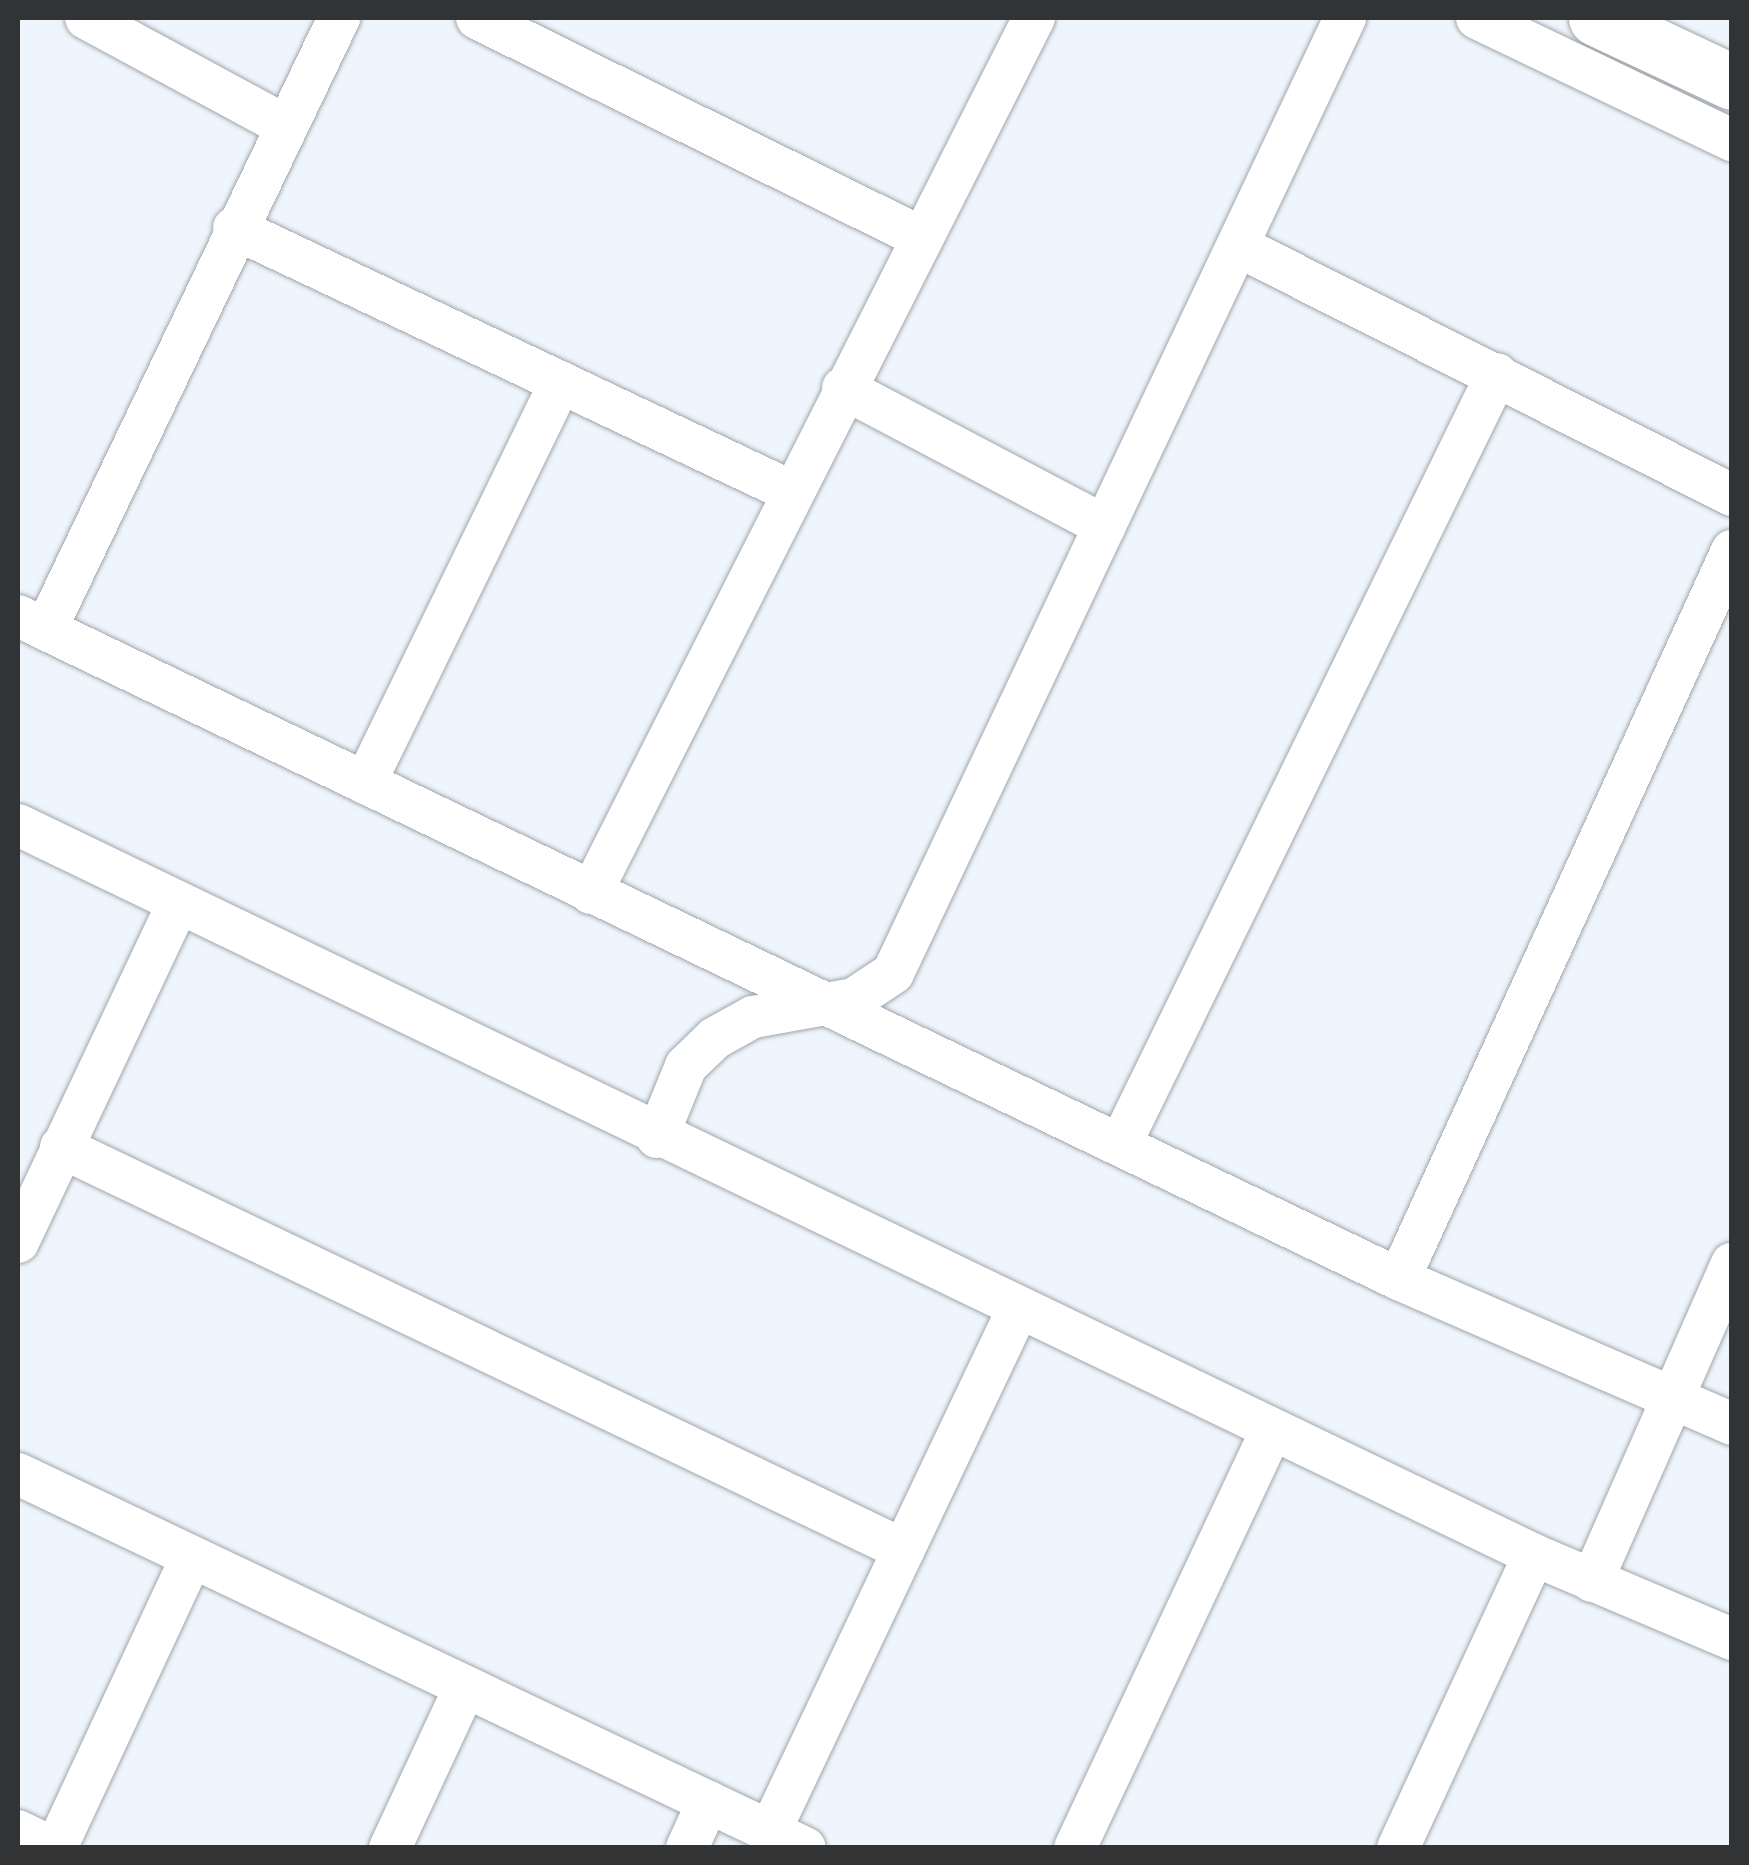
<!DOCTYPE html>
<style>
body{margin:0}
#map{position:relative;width:1749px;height:1865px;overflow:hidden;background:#eff5fc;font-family:Montserrat,sans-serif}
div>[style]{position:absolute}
.roads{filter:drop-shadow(0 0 2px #a0a6ac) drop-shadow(0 0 2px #a0a6ac)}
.street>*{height:42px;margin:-21px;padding:0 21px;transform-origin:21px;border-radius:21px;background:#fff}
.secondary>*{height:55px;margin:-27.5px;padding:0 27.5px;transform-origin:27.5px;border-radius:27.5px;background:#fff}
span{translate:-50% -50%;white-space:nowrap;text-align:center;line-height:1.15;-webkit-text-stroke:8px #fff;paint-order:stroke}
.frame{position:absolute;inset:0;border:20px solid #313335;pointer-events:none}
</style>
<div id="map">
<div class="roads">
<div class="street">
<i style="left:86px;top:18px;width:223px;rotate:28.4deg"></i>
<i style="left:477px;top:18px;width:495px;rotate:26.3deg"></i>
<i style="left:1477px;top:18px;width:283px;rotate:25.6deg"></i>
<i style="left:234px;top:228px;width:615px;rotate:25.32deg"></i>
<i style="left:1238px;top:246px;width:553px;rotate:26.75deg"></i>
<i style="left:843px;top:388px;width:296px;rotate:27.8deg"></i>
<i style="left:18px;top:616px;width:1532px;rotate:25.65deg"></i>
<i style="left:1399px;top:1279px;width:363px;rotate:23.5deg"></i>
<i style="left:46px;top:629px;width:678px;rotate:-64.38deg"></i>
<i style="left:365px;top:783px;width:446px;rotate:-64deg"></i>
<i style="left:18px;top:825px;width:1683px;rotate:25.71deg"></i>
<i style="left:1534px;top:1555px;width:215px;rotate:23deg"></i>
<i style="left:591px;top:893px;width:981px;rotate:-63.15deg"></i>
<i style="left:657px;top:1137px;width:77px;rotate:-67.8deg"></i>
<i style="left:686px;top:1066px;width:40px;rotate:-44deg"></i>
<i style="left:715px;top:1038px;width:43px;rotate:-28.9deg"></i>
<i style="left:753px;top:1017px;width:103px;rotate:-10.1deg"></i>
<i style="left:854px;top:999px;width:47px;rotate:-33.7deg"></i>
<i style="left:893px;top:973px;width:1057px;rotate:-64.67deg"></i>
<i style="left:1120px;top:1145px;width:858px;rotate:-63.94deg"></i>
<i style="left:61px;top:1147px;width:934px;rotate:25.55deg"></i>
<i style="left:18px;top:1242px;width:369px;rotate:-64.7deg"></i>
<i style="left:1399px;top:1279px;width:801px;rotate:-65.42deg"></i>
<i style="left:18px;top:1474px;width:871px;rotate:25.42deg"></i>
<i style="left:1592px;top:1581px;width:347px;rotate:-66.2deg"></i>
<i style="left:18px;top:1831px;width:39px;rotate:26deg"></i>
<i style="left:770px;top:1831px;width:578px;rotate:-64.59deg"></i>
<i style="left:56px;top:1848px;width:321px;rotate:-65deg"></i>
<i style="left:390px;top:1848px;width:178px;rotate:-65deg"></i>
<i style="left:687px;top:1848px;width:51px;rotate:-65.5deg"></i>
<i style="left:1075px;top:1848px;width:462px;rotate:-64.8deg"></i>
<i style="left:1398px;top:1848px;width:323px;rotate:-65.1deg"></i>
</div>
<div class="secondary">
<i style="left:1596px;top:18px;width:150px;rotate:25.2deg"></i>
</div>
</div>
<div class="frame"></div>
</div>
